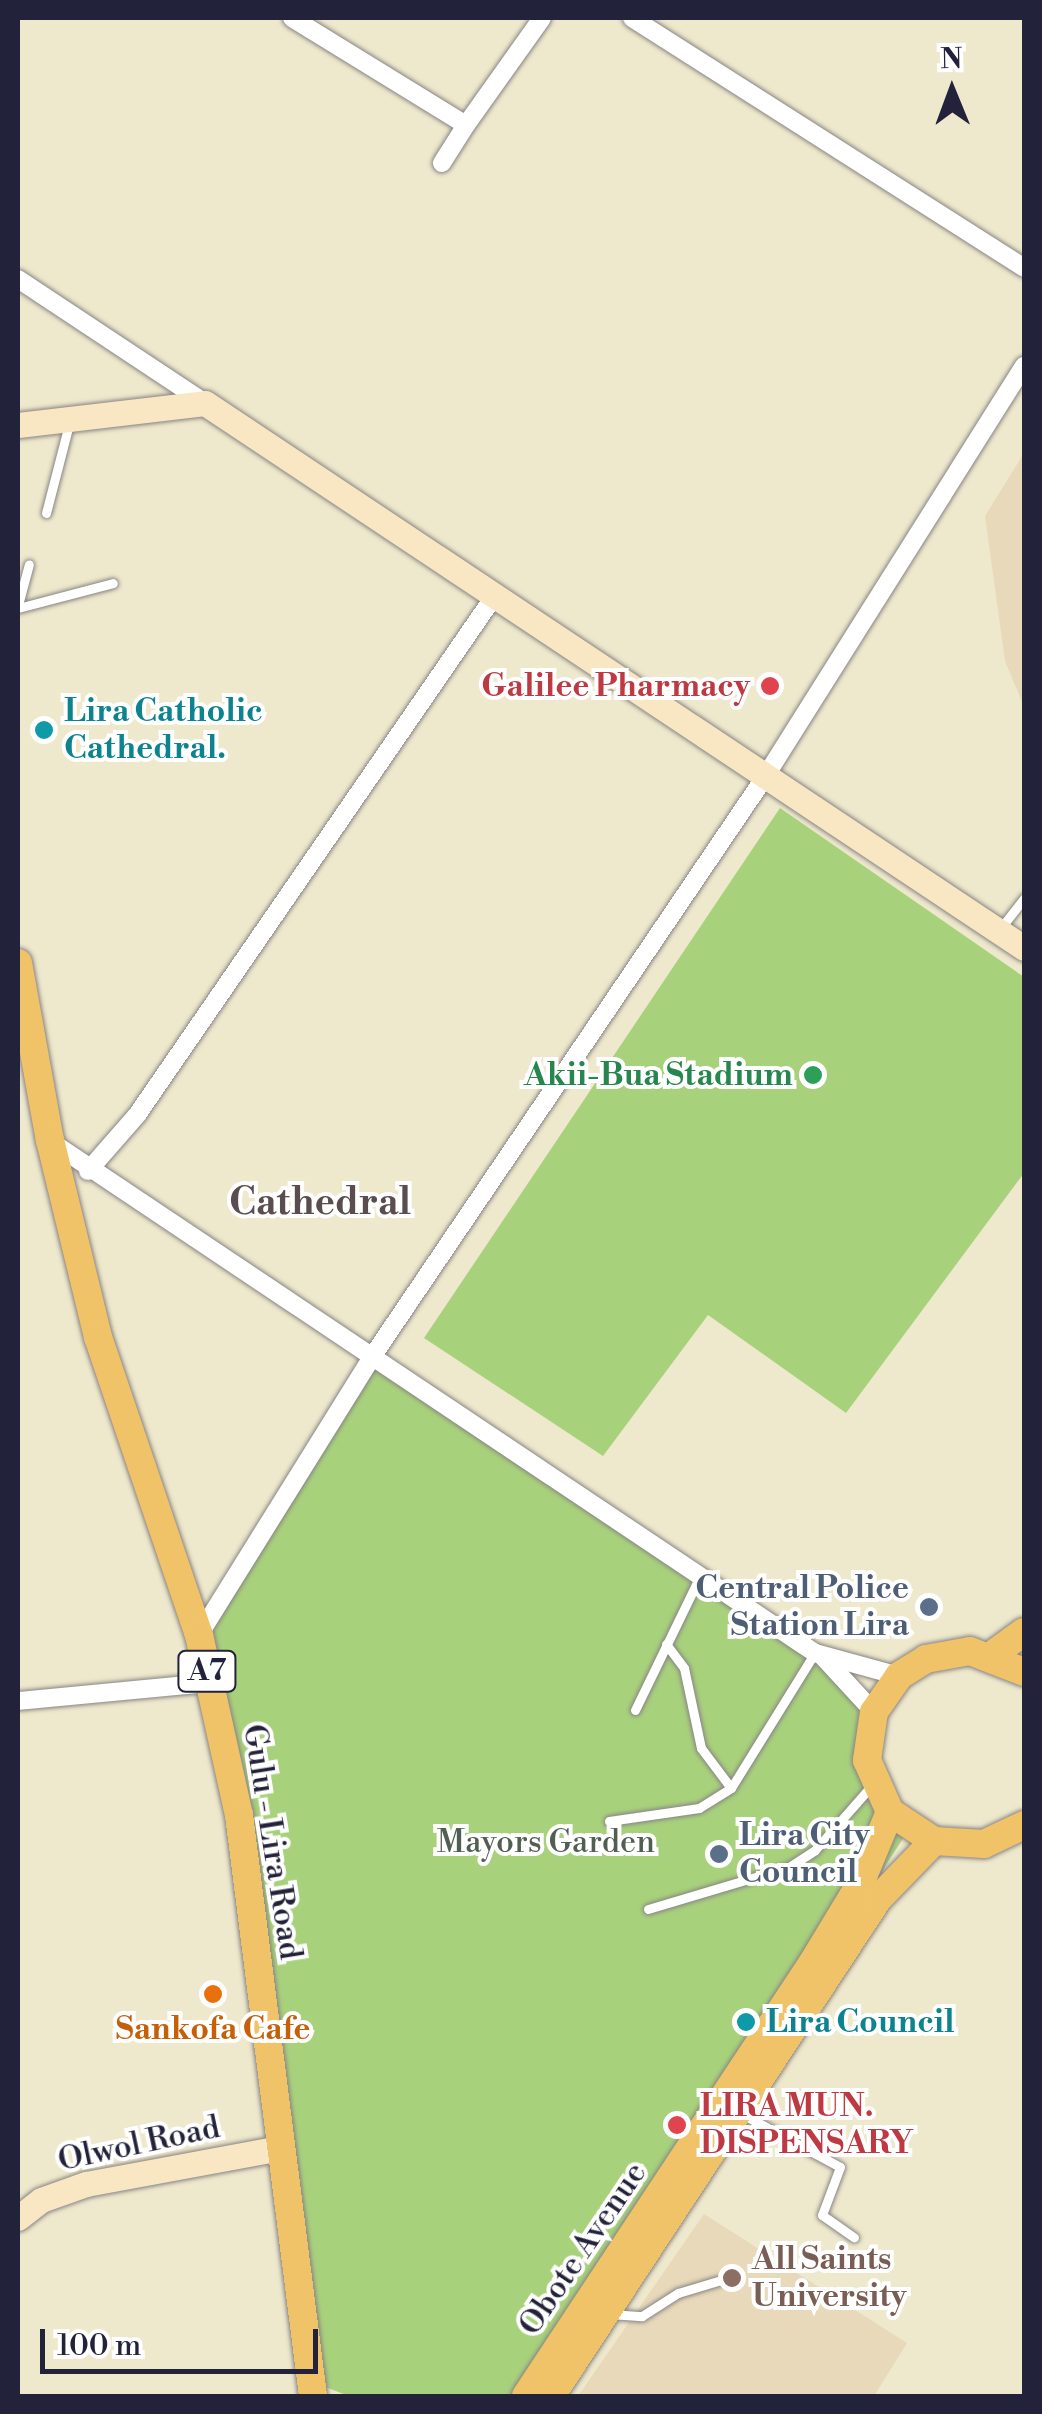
<!DOCTYPE html>
<style>
body{margin:0}
#map{position:relative;width:1042px;height:2414px;overflow:hidden;background:#eee8cc;font-family:"Libre Bodoni",serif}
div>[style]{position:absolute}
.built>*{inset:0;background:#e8d9ba}
.green>*{inset:0;background:#a8d17c}
.roads{filter:drop-shadow(0 0 2px #888584) drop-shadow(0 0 2px #888584)}
.lane>*{height:9px;margin:-4.5px;padding:0 4.5px;transform-origin:4.5px;border-radius:4.5px;background:#fff}
.street>*{height:18px;margin:-9px;padding:0 9px;transform-origin:9px;border-radius:9px;background:#fff}
.secondary>*{height:25px;margin:-12.5px;padding:0 12.5px;transform-origin:12.5px;border-radius:12.5px;background:#f9e7c3}
.primary>*{height:28px;margin:-14px;padding:0 14px;transform-origin:14px;border-radius:14px;background:#f1c369}
.dots>*{width:28px;height:28px;translate:-50% -50%;box-sizing:border-box;border:5px solid #fff;border-radius:50%}
span{translate:-50% -50%;white-space:nowrap;text-align:center;line-height:1.15;-webkit-text-stroke:8px #fff;paint-order:stroke}
.shield-label span{padding:2px 8px;background:#fff;border:2px solid;border-radius:8px;-webkit-text-stroke-width:0}
.shield-label{font-size:30px;color:#22223b;font-weight:700}
.health-label{font-size:32px;color:#be3a42;font-weight:700}
.right{translate:-100% -50%;text-align:right}
.left{translate:0 -50%;text-align:left}
.culture-label{font-size:32px;color:#0d838f;font-weight:700}
.leisure-label{font-size:32px;color:#27864d;font-weight:700}
.service-label{font-size:32px;color:#4e5e75;font-weight:700}
.street-label{font-size:32px;color:#22223b}
.park-label{font-size:32px;color:#515f52}
.food-label{font-size:32px;color:#c56008;font-weight:700}
.education-label{font-size:32px;color:#785e54;font-weight:700}
.quarter-label{font-size:38px;color:#594d4f;font-weight:700}
.frame{position:absolute;inset:0;border:20px solid #22223b;pointer-events:none}
.north{position:absolute;left:902px;top:40px;width:100px;height:100px;-webkit-text-stroke:8px #fff;paint-order:stroke;rotate:359deg;font-size:28px;font-weight:700;line-height:40px;text-align:center;color:#22223b}
.north::after{content:'';display:block;margin:auto;width:35px;height:45px;background:#22223b;clip-path:polygon(50% 0,100% 100%,50% 72%,0 100%)}
.scale{position:absolute;left:40px;top:2329px;width:278px;height:45px;box-sizing:border-box;border:5px solid #22223b;border-top:0;padding-left:12px;font-size:30px;line-height:35px;white-space:nowrap;color:#22223b;-webkit-text-stroke:8px #fff;paint-order:stroke}
</style>
<div id="map">
<div class="built">
<i style="clip-path:polygon(1024px 453px,1024px 760px,1023px 704px,1005px 661px,985px 516px)"></i>
<i style="clip-path:polygon(704px 2214px,907px 2343px,874px 2396px,578px 2396px)"></i>
</div>
<div class="green">
<i style="clip-path:polygon(780px 808px,1024px 977px,1024px 1173px,846px 1413px,708px 1315px,603px 1456px,424px 1338px)"></i>
<i style="clip-path:polygon(372px 1362px,876px 1705px,867px 1758px,909px 1829px,546px 2396px,349px 2396px,312px 2382px,200px 1652px)"></i>
</div>
<div class="roads">
<div class="lane">
<i style="left:46px;top:513px;width:92px;rotate:-75.5deg"></i>
<i style="left:18px;top:605px;width:42px;rotate:-75deg"></i>
<i style="left:18px;top:608px;width:98px;rotate:-14.7deg"></i>
<i style="left:1000px;top:929px;width:39px;rotate:-52deg"></i>
<i style="left:666px;top:1644px;width:30px;rotate:53deg"></i>
<i style="left:684px;top:1668px;width:82px;rotate:78deg"></i>
<i style="left:701px;top:1748px;width:50px;rotate:53.1deg"></i>
<i style="left:635px;top:1710px;width:147px;rotate:-64.1deg"></i>
<i style="left:609px;top:1821px;width:91px;rotate:-8.2deg"></i>
<i style="left:699px;top:1808px;width:38px;rotate:-32deg"></i>
<i style="left:731px;top:1788px;width:158px;rotate:-58.2deg"></i>
<i style="left:648px;top:1909px;width:147px;rotate:-16.6deg"></i>
<i style="left:789px;top:1867px;width:31px;rotate:-33deg"></i>
<i style="left:815px;top:1850px;width:88px;rotate:-48.7deg"></i>
<i style="left:742px;top:2114px;width:111px;rotate:28.4deg"></i>
<i style="left:840px;top:2167px;width:51px;rotate:110.6deg"></i>
<i style="left:822px;top:2215px;width:39px;rotate:35deg"></i>
<i style="left:610px;top:2314px;width:32px;rotate:4deg"></i>
<i style="left:642px;top:2316px;width:43px;rotate:-32.6deg"></i>
<i style="left:678px;top:2293px;width:52px;rotate:-16.7deg"></i>
</div>
<div class="street">
<i style="left:292px;top:18px;width:204px;rotate:31.6deg"></i>
<i style="left:466px;top:125px;width:45px;rotate:122.3deg"></i>
<i style="left:632px;top:18px;width:465px;rotate:32.5deg"></i>
<i style="left:466px;top:125px;width:131px;rotate:-54.6deg"></i>
<i style="left:18px;top:279px;width:224px;rotate:33.5deg"></i>
<i style="left:50px;top:1141px;width:921px;rotate:33.79deg"></i>
<i style="left:815px;top:1653px;width:87px;rotate:15.3deg"></i>
<i style="left:88px;top:1171px;width:74px;rotate:-48.8deg"></i>
<i style="left:137px;top:1115px;width:628px;rotate:-55.45deg"></i>
<i style="left:199px;top:1635px;width:331px;rotate:-58.1deg"></i>
<i style="left:374px;top:1354px;width:697px;rotate:-55.88deg"></i>
<i style="left:765px;top:777px;width:486px;rotate:-57.8deg"></i>
<i style="left:823px;top:1657px;width:75px;rotate:47.2deg"></i>
<i style="left:18px;top:1701px;width:192px;rotate:-5.4deg"></i>
</div>
<div class="secondary">
<i style="left:18px;top:425px;width:188px;rotate:-6.7deg"></i>
<i style="left:205px;top:403px;width:984px;rotate:33.64deg"></i>
<i style="left:18px;top:2218px;width:29px;rotate:-38deg"></i>
<i style="left:41px;top:2200px;width:48px;rotate:-19.6deg"></i>
<i style="left:86px;top:2184px;width:197px;rotate:-10.5deg"></i>
</div>
<div class="primary">
<i style="left:18px;top:963px;width:180px;rotate:79.8deg"></i>
<i style="left:50px;top:1140px;width:203px;rotate:76.3deg"></i>
<i style="left:98px;top:1337px;width:315px;rotate:71.3deg"></i>
<i style="left:199px;top:1635px;width:184px;rotate:77.5deg"></i>
<i style="left:239px;top:1815px;width:586px;rotate:82.74deg"></i>
<i style="left:992px;top:1655px;width:39px;rotate:-36deg"></i>
<i style="left:1024px;top:1672px;width:58px;rotate:-158.7deg"></i>
<i style="left:970px;top:1651px;width:45px;rotate:169.7deg"></i>
<i style="left:926px;top:1659px;width:32px;rotate:148deg"></i>
<i style="left:899px;top:1676px;width:44px;rotate:124.8deg"></i>
<i style="left:874px;top:1712px;width:49px;rotate:98.3deg"></i>
<i style="left:867px;top:1760px;width:57px;rotate:66.1deg"></i>
<i style="left:890px;top:1812px;width:53px;rotate:33.4deg"></i>
<i style="left:934px;top:1841px;width:50px;rotate:3.4deg"></i>
<i style="left:984px;top:1844px;width:44px;rotate:-25.4deg"></i>
<i style="left:526px;top:2396px;width:520px;rotate:-56.52deg"></i>
<i style="left:813px;top:1962px;width:89px;rotate:-58.8deg"></i>
<i style="left:859px;top:1886px;width:80px;rotate:-67.3deg"></i>
<i style="left:551px;top:2396px;width:595px;rotate:-56.66deg"></i>
<i style="left:878px;top:1899px;width:81px;rotate:-46deg"></i>
</div>
</div>
<div class="dots">
<i style="left:770px;top:686px;background:#e0444e"></i>
<i style="left:44px;top:730px;background:#0f9aa8"></i>
<i style="left:813px;top:1075px;background:#2e9e5b"></i>
<i style="left:929px;top:1607px;background:#5c6f8a"></i>
<i style="left:719px;top:1854px;background:#5c6f8a"></i>
<i style="left:213px;top:1994px;background:#e8710a"></i>
<i style="left:746px;top:2022px;background:#0f9aa8"></i>
<i style="left:677px;top:2125px;background:#e0444e"></i>
<i style="left:732px;top:2278px;background:#8d6e63"></i>
</div>
<div class="shield-label">
<span style="left:207px;top:1671px">A7</span>
</div>
<div class="health-label">
<span class="right" style="left:750px;top:686px">Galilee Pharmacy</span>
<span class="left" style="left:700px;top:2125px">LIRA MUN.<br>DISPENSARY</span>
</div>
<div class="culture-label">
<span class="left" style="left:64px;top:730px">Lira Catholic<br>Cathedral.</span>
<span class="left" style="left:766px;top:2022px">Lira Council</span>
</div>
<div class="leisure-label">
<span class="right" style="left:793px;top:1075px">Akii-Bua Stadium</span>
</div>
<div class="service-label">
<span class="right" style="left:909px;top:1607px">Central Police<br>Station Lira</span>
<span class="left" style="left:739px;top:1854px">Lira City<br>Council</span>
</div>
<div class="street-label">
<span style="left:272px;top:1842px;rotate:81deg">Gulu - Lira Road</span>
<span style="left:139px;top:2144px;rotate:-12deg">Olwol Road</span>
<span style="left:583px;top:2249px;rotate:-56deg">Obote Avenue</span>
</div>
<div class="park-label">
<span style="left:546px;top:1842px">Mayors Garden</span>
</div>
<div class="food-label">
<span style="left:213px;top:2029px">Sankofa Cafe</span>
</div>
<div class="education-label">
<span class="left" style="left:752px;top:2278px">All Saints<br>University</span>
</div>
<div class="quarter-label">
<span style="left:320px;top:1203px">Cathedral</span>
</div>
<div class="frame"></div>
<div class="north">N</div>
<div class="scale">100 m</div>
</div>
